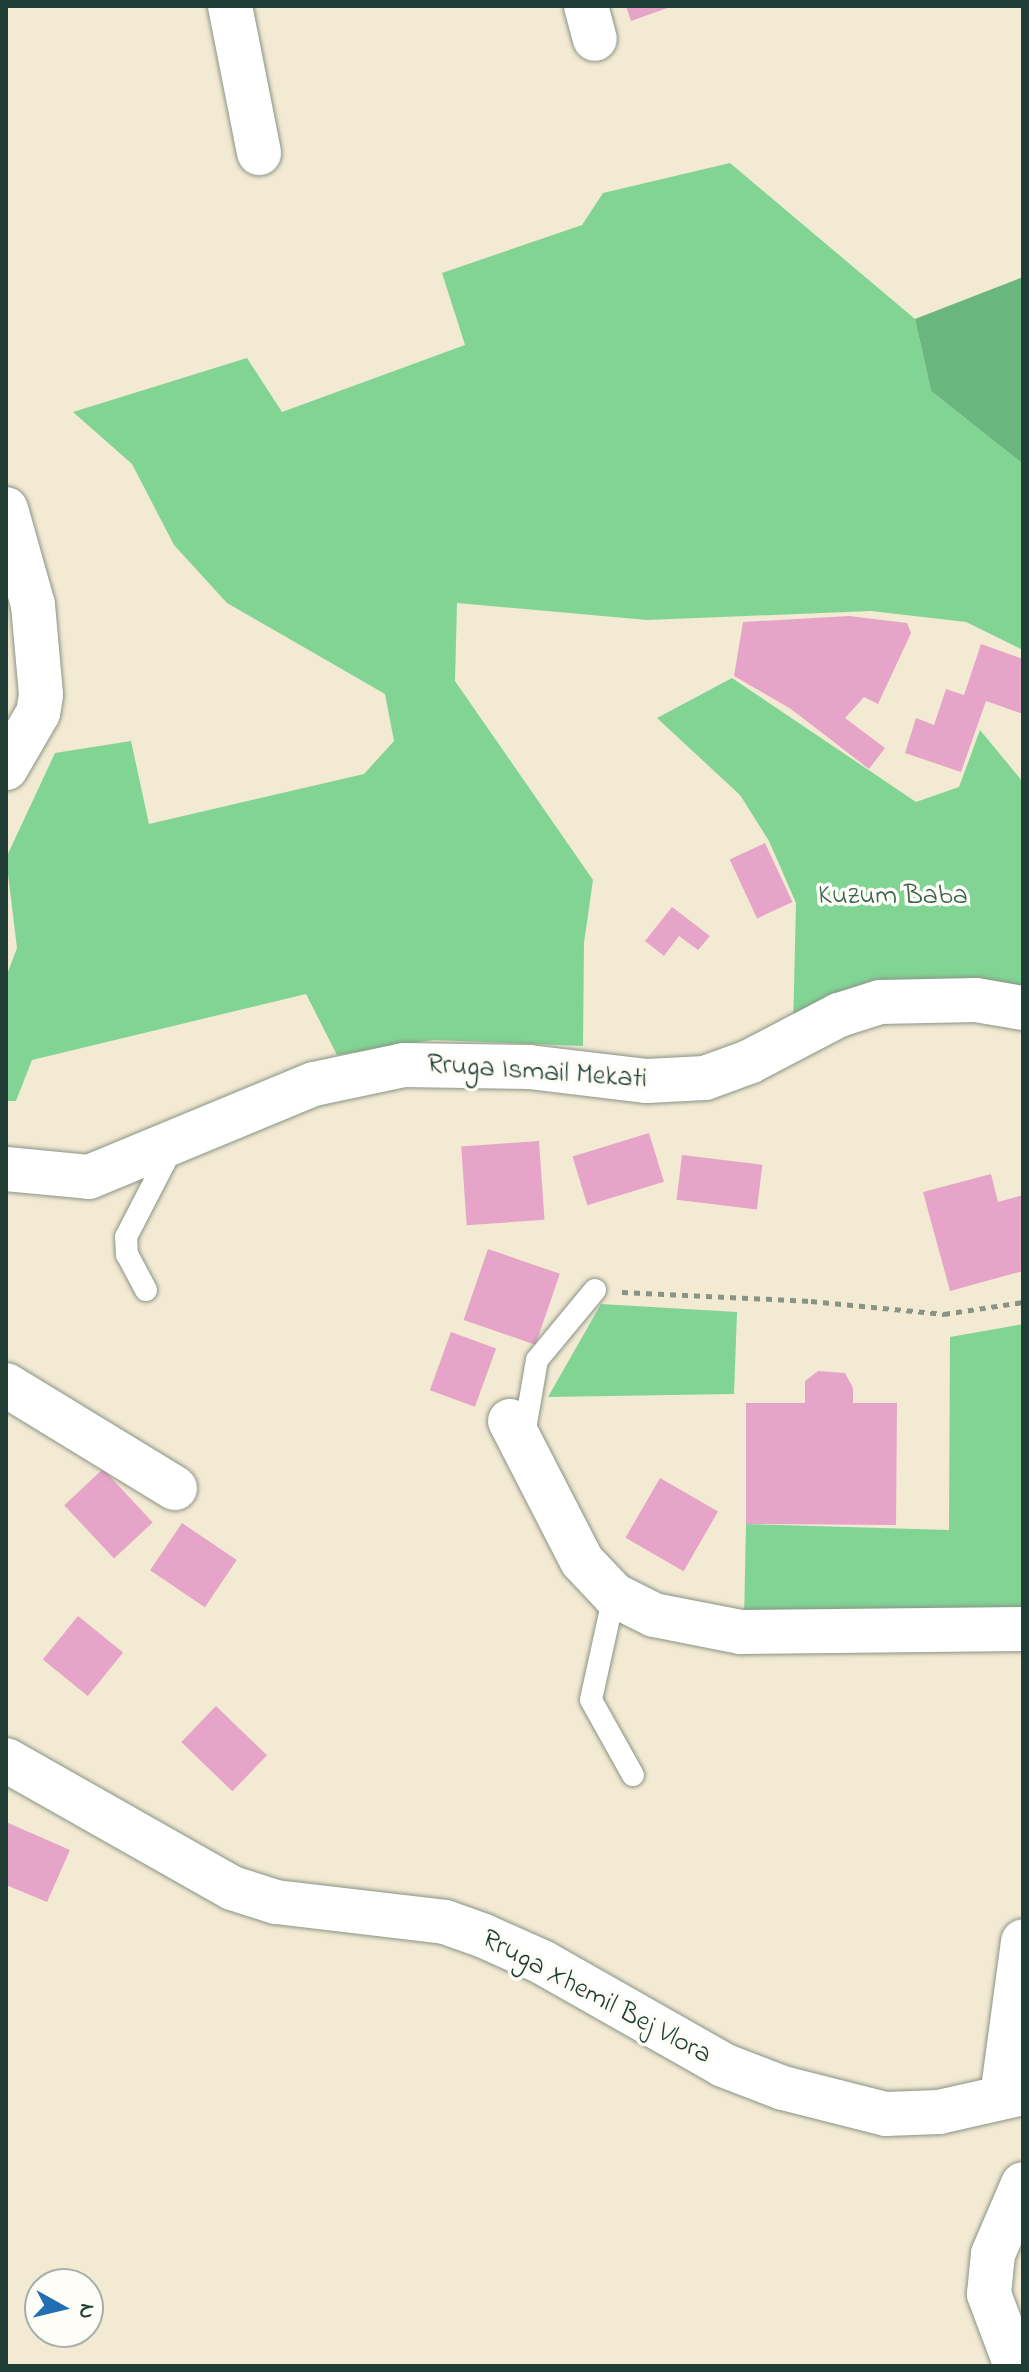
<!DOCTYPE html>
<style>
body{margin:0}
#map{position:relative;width:1029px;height:2372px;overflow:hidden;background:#f3ead4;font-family:"Indie Flower",sans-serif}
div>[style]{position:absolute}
.green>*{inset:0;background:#82d495}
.forest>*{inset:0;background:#69b67e}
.building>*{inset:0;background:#e5a4c8;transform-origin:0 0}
.path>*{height:5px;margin-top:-2.5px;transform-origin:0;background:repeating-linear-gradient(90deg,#899484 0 6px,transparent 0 12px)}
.roads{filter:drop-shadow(0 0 2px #899484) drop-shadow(0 0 2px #899484)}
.lane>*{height:22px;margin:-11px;padding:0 11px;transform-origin:11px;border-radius:11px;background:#fff}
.street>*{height:44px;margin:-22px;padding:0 22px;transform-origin:22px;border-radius:22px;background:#fff}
span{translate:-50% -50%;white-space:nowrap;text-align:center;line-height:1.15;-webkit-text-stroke:7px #fdfcf7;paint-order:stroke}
.park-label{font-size:28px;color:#38634c}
.street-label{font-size:28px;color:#1f3d34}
.frame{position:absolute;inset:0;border:8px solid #1f3d34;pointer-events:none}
.north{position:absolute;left:24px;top:2268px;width:80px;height:80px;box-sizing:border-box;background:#fdfcf7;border:2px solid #a4b0a9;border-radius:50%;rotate:98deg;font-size:22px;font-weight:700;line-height:32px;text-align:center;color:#1f3d34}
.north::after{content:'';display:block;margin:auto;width:28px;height:36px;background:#1f6fb2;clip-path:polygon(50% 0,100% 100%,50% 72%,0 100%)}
</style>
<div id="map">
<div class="green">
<i style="clip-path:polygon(730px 163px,915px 319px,931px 391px,1023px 464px,1023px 650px,966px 622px,871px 611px,647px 620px,457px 603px,455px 681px,593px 880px,584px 943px,583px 1046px,433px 1040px,337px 1055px,306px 994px,32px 1060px,16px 1101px,6px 1101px,6px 977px,17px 948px,6px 858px,55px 753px,131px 741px,149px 824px,364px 774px,394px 741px,385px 694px,227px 603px,174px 545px,132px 464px,73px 412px,247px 358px,282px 412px,465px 345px,442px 273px,582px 225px,603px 193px)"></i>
<i style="clip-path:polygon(732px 678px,916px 802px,959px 787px,980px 730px,1023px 782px,1023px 989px,793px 1032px,796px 903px,769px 841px,740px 795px,657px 718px)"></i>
<i style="clip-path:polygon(601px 1304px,737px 1312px,734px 1394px,548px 1397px)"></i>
<i style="clip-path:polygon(1023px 1324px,1023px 1618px,744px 1620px,746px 1524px,949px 1530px,950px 1337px)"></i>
</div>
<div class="forest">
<i style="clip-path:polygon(1023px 277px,1023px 464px,931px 391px,915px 319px)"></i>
</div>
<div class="building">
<i style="clip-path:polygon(626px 6px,673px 6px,631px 21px)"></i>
<i style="clip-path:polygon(849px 616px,907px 623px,911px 633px,878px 704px,864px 697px,845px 718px,885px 748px,869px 769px,791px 709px,734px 676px,743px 622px)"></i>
<i style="clip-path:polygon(981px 644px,1023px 659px,1023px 714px,986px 701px,961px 772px,905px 753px,916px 718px,934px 725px,946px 689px,964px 695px)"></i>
<i style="left:765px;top:843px;width:65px;height:39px;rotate:65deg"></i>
<i style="clip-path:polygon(672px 907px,710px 936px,698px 950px,679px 936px,664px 956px,645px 941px)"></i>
<i style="left:649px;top:1133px;width:51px;height:80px;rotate:73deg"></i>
<i style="left:539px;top:1141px;width:79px;height:78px;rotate:86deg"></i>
<i style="left:682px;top:1155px;width:81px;height:45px;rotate:7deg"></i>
<i style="clip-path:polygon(991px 1174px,998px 1202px,1023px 1195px,1023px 1271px,950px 1291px,923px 1192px)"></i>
<i style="left:488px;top:1249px;width:76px;height:75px;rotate:19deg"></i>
<i style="left:451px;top:1332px;width:48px;height:62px;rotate:20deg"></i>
<i style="clip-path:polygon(818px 1371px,845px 1373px,853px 1388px,853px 1403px,897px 1403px,896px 1525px,746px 1524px,746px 1403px,805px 1403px,805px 1381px)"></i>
<i style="left:103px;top:1469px;width:73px;height:53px;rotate:47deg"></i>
<i style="left:660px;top:1478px;width:67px;height:69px;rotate:30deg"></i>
<i style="left:182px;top:1523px;width:66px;height:57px;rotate:34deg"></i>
<i style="left:78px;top:1616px;width:58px;height:56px;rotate:39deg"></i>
<i style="left:216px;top:1706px;width:71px;height:50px;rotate:44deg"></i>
<i style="clip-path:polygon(6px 1822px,70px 1850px,47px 1902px,6px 1885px)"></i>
</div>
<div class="path">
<i style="left:622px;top:1292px;width:189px;rotate:2.7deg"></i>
<i style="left:811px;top:1301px;width:134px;rotate:5.6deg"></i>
<i style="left:944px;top:1314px;width:80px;rotate:-8.6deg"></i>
</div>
<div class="roads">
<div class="lane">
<i style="left:146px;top:1290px;width:40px;rotate:-118deg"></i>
<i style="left:127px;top:1255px;width:18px;rotate:-93deg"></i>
<i style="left:126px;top:1237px;width:100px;rotate:-62.7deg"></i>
<i style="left:524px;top:1435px;width:76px;rotate:-80.2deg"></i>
<i style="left:537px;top:1360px;width:91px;rotate:-50.4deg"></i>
<i style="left:614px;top:1595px;width:107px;rotate:102.4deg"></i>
<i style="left:591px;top:1700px;width:86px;rotate:60.8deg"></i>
</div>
<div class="street">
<i style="left:230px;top:6px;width:150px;rotate:78.8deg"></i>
<i style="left:586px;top:6px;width:34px;rotate:75deg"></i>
<i style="left:6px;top:509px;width:100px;rotate:74.3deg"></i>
<i style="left:33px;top:605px;width:90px;rotate:84.9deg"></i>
<i style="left:41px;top:695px;width:18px;rotate:99deg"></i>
<i style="left:38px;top:713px;width:64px;rotate:120.2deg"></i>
<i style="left:6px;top:1169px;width:83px;rotate:5.5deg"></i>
<i style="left:89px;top:1177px;width:243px;rotate:-22.5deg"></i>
<i style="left:314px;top:1084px;width:92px;rotate:-11.9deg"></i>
<i style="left:404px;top:1065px;width:125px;rotate:0.9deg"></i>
<i style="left:529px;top:1067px;width:119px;rotate:6.8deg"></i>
<i style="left:647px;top:1081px;width:58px;rotate:-3deg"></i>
<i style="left:705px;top:1078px;width:47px;rotate:-20deg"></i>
<i style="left:749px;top:1062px;width:102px;rotate:-27.6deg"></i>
<i style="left:839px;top:1015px;width:43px;rotate:-17.6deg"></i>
<i style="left:880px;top:1002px;width:96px;rotate:-1.2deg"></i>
<i style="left:976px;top:1000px;width:48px;rotate:9.7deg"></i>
<i style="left:6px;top:1385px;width:198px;rotate:31.4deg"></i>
<i style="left:510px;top:1421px;width:157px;rotate:62.8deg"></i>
<i style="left:582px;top:1561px;width:47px;rotate:46.7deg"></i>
<i style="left:614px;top:1595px;width:45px;rotate:26.6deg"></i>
<i style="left:654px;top:1615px;width:89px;rotate:11.1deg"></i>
<i style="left:741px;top:1632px;width:282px;rotate:-0.6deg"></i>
<i style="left:6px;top:1760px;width:260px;rotate:29.5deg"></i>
<i style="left:232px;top:1888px;width:46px;rotate:17.7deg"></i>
<i style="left:276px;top:1902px;width:170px;rotate:6.7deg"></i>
<i style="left:445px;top:1922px;width:41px;rotate:19.7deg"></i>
<i style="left:484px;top:1936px;width:64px;rotate:24.1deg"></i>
<i style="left:542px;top:1962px;width:208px;rotate:29.6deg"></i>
<i style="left:723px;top:2065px;width:64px;rotate:21deg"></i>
<i style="left:783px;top:2088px;width:106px;rotate:14.2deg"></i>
<i style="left:886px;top:2114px;width:53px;rotate:-2.2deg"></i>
<i style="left:939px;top:2112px;width:86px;rotate:-12.7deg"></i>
<i style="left:1002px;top:2097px;width:157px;rotate:-82.3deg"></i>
<i style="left:1016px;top:2366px;width:77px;rotate:-110.6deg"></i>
<i style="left:989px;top:2294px;width:40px;rotate:-84.3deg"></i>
<i style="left:993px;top:2254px;width:76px;rotate:-66.8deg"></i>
</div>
</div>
<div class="park-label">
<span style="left:893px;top:897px">Kuzum Baba</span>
</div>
<div class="street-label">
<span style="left:537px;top:1073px;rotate:4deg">Rruga Ismail Mekati</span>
<span style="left:596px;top:1998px;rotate:28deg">Rruga Xhemil Bej Vlora</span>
</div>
<div class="frame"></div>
<div class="north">N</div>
</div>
